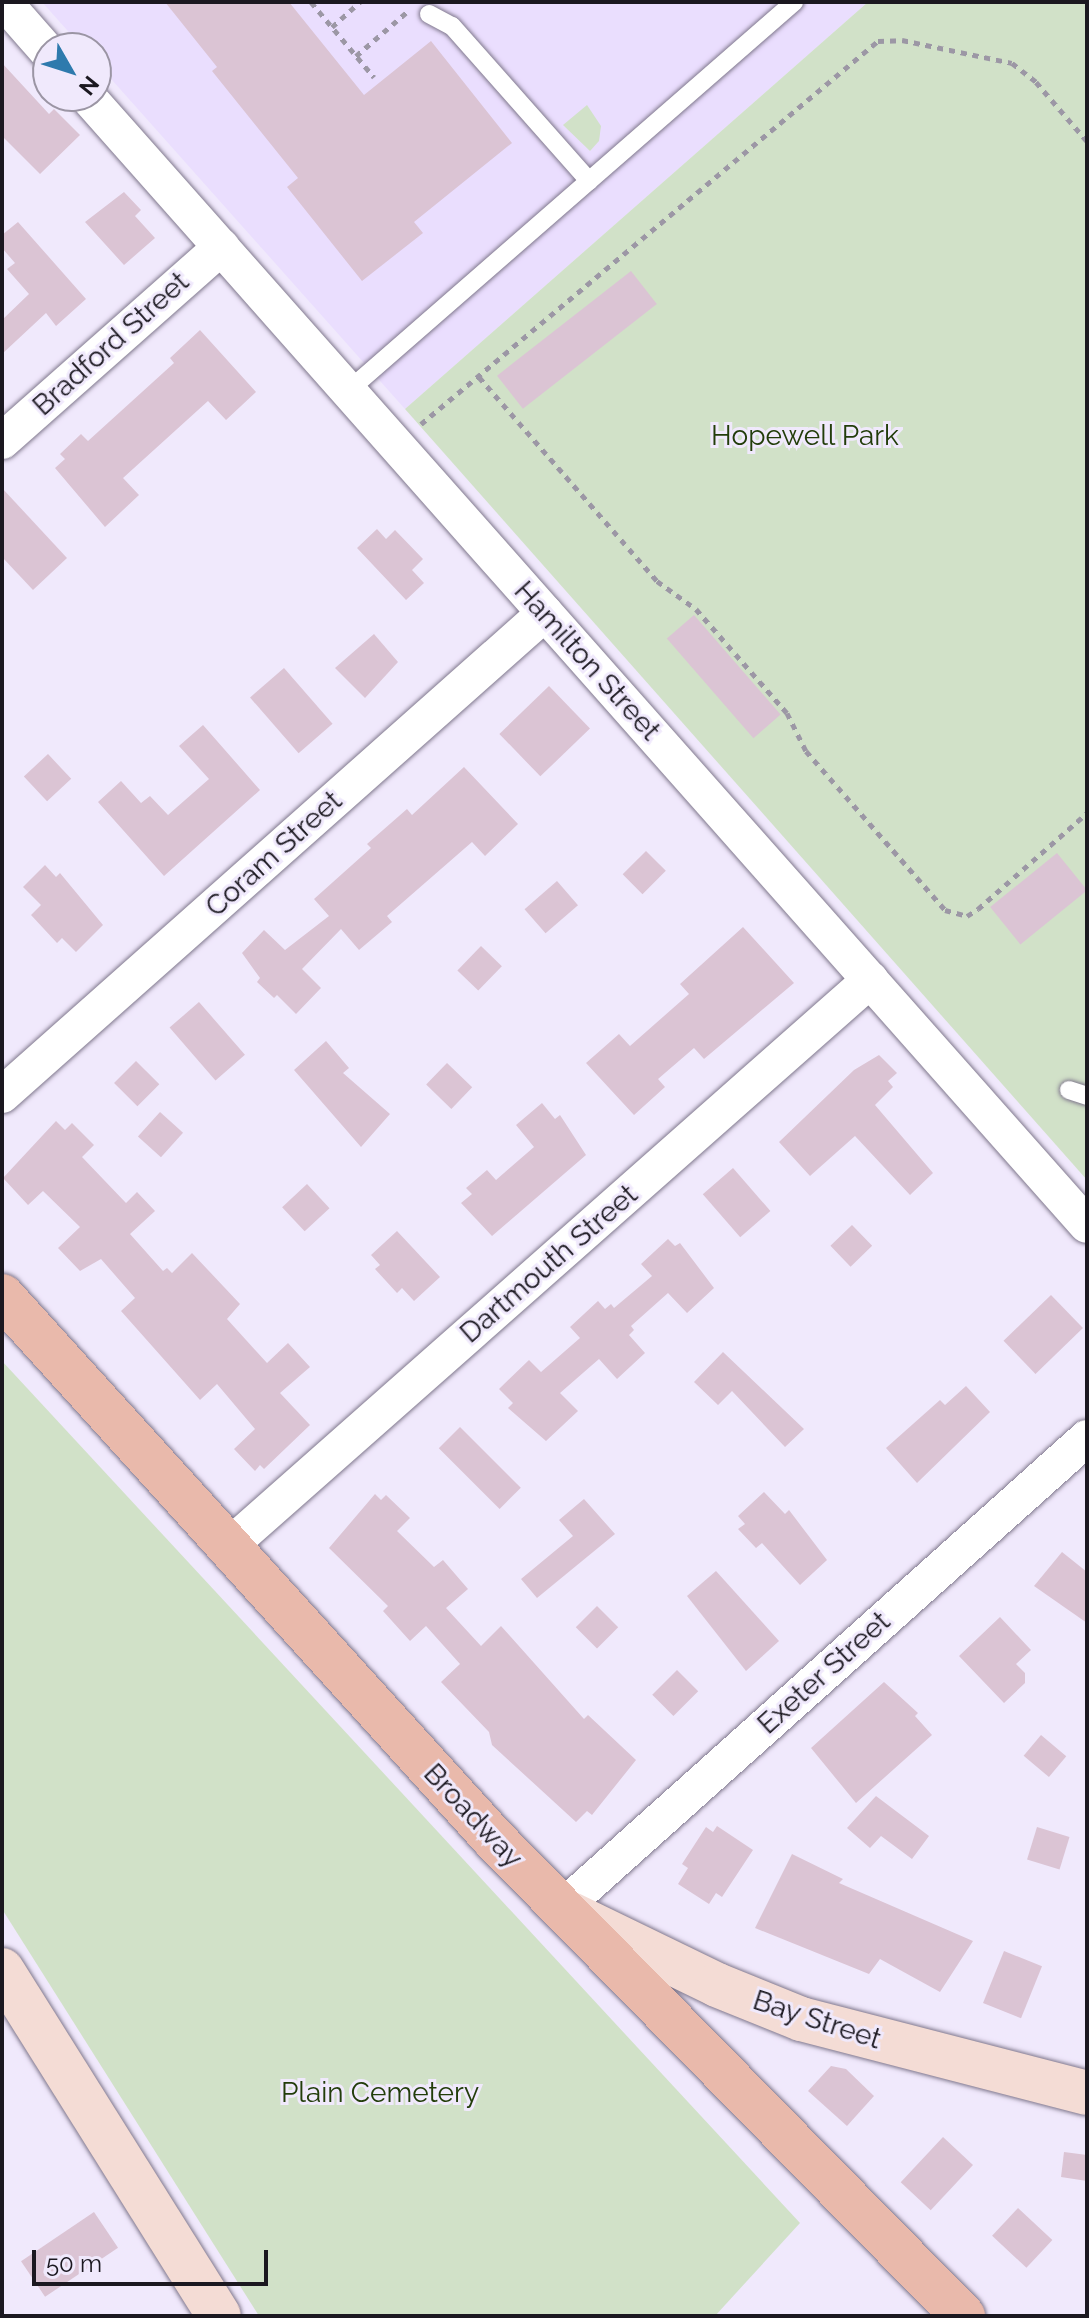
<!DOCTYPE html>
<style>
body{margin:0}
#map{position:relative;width:1089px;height:2318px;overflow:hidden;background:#f0e9fc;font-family:Raleway,sans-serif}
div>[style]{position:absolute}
.built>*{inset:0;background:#eadefe}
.green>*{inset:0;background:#d1e1c8}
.building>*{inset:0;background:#dbc4d4;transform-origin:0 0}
.path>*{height:5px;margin-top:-2.5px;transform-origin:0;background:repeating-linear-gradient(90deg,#9c97a5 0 6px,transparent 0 12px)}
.roads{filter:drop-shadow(0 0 2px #80788d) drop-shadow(0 0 2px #80788d)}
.lane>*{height:18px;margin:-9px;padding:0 9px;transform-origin:9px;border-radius:9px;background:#fff}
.street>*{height:36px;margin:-18px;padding:0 18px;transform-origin:18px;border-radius:18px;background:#fff}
.secondary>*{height:44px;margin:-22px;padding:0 22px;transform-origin:22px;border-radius:22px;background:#f4dcd5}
.primary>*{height:44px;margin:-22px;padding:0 22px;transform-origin:22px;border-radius:22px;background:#e9b9ab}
span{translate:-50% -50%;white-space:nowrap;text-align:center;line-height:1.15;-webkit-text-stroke:6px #f0e9fc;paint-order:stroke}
.street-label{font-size:28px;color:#1b1820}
.park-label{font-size:28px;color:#223d0a}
.frame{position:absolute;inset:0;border:4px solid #1b1820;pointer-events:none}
.north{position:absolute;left:32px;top:32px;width:80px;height:80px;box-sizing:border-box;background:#f0e9fc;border:2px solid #9b95a4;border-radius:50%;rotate:129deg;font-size:22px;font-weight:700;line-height:32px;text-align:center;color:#1b1820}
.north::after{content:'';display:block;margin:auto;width:28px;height:36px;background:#2e7aad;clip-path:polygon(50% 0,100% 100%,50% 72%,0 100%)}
.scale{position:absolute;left:32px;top:2250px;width:236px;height:36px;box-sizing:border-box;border:4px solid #1b1820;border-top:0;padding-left:10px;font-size:24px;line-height:28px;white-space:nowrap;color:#1b1820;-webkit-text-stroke:6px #f0e9fc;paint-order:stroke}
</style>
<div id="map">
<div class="built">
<i style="clip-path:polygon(42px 2px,868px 2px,405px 409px,96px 62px,96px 48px,83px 48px)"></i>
</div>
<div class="green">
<i style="clip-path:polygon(868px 2px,1087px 2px,1087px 1180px,405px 409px)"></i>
<i style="clip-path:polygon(587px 105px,601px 126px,599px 141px,590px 151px,563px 125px)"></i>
<i style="clip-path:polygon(2px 1361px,800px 2223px,715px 2316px,259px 2316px,2px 1909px)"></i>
</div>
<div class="building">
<i style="clip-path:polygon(165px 2px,289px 2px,364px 95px,431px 41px,512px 143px,414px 222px,423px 233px,362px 281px,287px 187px,298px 178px,212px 71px,217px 67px)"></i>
<i style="clip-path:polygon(2px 63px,49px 114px,54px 109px,80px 135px,40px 174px,2px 136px)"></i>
<i style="clip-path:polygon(124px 192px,141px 210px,135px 216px,155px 238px,124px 265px,85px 222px)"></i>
<i style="clip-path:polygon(18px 222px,86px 299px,56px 326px,46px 313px,2px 354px,2px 320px,29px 294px,7px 269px,15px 263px,2px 248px,2px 235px)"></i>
<i style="left:631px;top:271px;width:42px;height:170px;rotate:52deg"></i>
<i style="clip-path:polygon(200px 330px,256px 392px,226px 420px,208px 401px,123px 478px,139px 495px,105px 527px,55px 468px,65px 459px,60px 454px,81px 434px,88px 441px,174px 363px,170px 358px)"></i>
<i style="clip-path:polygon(2px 488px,67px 558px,33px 590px,2px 557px)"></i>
<i style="clip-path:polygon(377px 529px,386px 539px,395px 530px,423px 559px,412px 570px,424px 583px,406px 600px,357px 548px)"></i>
<i style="left:694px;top:615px;width:132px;height:36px;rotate:49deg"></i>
<i style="clip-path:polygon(374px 634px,398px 662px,365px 698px,335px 668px)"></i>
<i style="left:284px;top:668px;width:74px;height:45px;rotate:49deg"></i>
<i style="left:549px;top:686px;width:59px;height:69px;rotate:46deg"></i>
<i style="clip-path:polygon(203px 725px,260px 790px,164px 876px,98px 802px,121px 781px,141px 803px,150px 796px,168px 815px,209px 779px,179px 746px)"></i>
<i style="left:48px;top:754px;width:34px;height:33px;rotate:47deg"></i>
<i style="clip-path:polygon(464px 767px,518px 824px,485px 856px,472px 842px,387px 916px,392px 922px,359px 950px,341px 929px,302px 969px,321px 988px,296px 1014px,277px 995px,274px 998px,257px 982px,260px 978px,242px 953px,264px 930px,285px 950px,329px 916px,314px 899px,371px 848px,367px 844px,407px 809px,412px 815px)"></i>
<i style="left:646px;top:851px;width:28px;height:33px;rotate:45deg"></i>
<i style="left:1057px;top:853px;width:48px;height:86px;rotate:51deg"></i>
<i style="clip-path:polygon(45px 865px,56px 877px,60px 873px,103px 925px,76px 952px,62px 938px,57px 943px,31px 915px,41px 905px,23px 887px)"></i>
<i style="left:557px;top:881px;width:32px;height:43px;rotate:49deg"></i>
<i style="clip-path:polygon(743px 927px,794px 983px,704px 1059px,694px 1048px,658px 1079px,665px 1087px,634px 1115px,586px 1063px,619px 1034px,630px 1046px,689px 994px,680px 984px)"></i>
<i style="left:481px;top:946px;width:29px;height:34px;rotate:44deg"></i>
<i style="left:199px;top:1002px;width:70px;height:39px;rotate:49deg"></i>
<i style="clip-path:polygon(326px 1041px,349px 1068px,343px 1073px,390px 1114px,361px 1147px,294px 1070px)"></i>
<i style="clip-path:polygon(879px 1055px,897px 1073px,888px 1081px,893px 1087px,875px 1105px,933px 1173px,910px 1195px,855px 1136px,810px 1176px,779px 1142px,854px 1070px)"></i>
<i style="left:136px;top:1061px;width:33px;height:31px;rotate:45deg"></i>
<i style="left:447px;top:1063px;width:35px;height:30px;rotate:44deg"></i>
<i style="clip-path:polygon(542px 1103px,555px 1119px,560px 1115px,586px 1155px,492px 1236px,461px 1203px,472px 1194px,466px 1188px,487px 1170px,496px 1180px,534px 1147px,516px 1125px)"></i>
<i style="left:160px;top:1112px;width:31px;height:33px;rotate:42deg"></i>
<i style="clip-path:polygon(56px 1121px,65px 1130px,72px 1123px,94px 1145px,82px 1157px,126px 1203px,137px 1192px,155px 1211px,130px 1234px,163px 1271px,167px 1268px,172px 1273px,192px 1253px,240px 1304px,227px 1319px,267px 1363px,288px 1343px,310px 1367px,280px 1393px,310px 1425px,264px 1469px,260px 1465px,255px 1471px,234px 1449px,255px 1429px,217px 1384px,200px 1400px,121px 1311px,135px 1298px,101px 1259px,80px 1271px,58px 1248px,80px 1227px,43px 1191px,28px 1205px,3px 1178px)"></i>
<i style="left:733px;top:1168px;width:57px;height:40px;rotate:49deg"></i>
<i style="left:307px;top:1184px;width:33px;height:34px;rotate:47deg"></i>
<i style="left:852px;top:1225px;width:29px;height:30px;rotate:46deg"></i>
<i style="clip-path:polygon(397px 1231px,440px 1277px,414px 1301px,402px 1288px,397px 1293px,375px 1269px,380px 1265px,371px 1255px)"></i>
<i style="clip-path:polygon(668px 1239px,675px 1246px,680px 1243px,714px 1288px,687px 1313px,668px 1293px,631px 1326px,634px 1330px,629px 1335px,645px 1353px,617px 1379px,599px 1359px,560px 1393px,578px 1411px,546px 1441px,508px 1408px,513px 1403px,499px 1389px,529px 1360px,541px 1372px,580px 1338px,570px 1327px,598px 1301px,605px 1309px,611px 1304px,614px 1308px,652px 1276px,641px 1264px)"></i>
<i style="left:1051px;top:1295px;width:46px;height:66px;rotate:46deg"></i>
<i style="clip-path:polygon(723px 1352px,804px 1429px,785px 1447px,732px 1391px,718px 1405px,694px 1382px)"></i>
<i style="clip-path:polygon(966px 1386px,990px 1412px,917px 1483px,886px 1448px,940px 1400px,945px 1405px)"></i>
<i style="left:460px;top:1427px;width:86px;height:30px;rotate:45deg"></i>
<i style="clip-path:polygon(764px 1492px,785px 1514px,789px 1510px,827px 1560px,800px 1585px,762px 1543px,756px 1548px,738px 1529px,745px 1524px,738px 1516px)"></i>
<i style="clip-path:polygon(375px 1494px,381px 1500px,386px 1495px,410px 1518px,397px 1531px,434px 1567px,443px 1560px,468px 1589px,446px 1608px,481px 1646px,501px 1626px,584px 1719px,588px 1715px,636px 1760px,592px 1815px,587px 1811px,576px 1822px,492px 1745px,489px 1732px,441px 1682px,460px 1664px,426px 1626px,410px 1641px,383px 1611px,388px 1606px,329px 1548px)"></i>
<i style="clip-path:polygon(584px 1499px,615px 1534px,537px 1598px,521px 1579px,573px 1536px,559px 1520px)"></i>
<i style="clip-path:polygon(1062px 1552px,1087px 1572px,1087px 1623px,1034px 1586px)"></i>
<i style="clip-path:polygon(716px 1571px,779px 1641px,746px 1671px,687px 1596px)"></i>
<i style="left:597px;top:1606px;width:30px;height:30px;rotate:45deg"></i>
<i style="clip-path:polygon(1000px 1617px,1031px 1650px,1016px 1664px,1025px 1673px,1025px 1683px,1004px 1703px,959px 1656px)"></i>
<i style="left:677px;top:1670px;width:30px;height:35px;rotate:45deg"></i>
<i style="clip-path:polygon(884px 1682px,918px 1713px,915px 1716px,932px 1735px,856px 1803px,811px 1748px)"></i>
<i style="left:1041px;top:1735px;width:33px;height:27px;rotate:40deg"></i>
<i style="clip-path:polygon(876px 1796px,929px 1836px,912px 1859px,881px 1836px,870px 1848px,847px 1828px)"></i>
<i style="clip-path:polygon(717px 1826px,753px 1850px,722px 1897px,716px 1893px,709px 1904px,678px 1884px,688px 1868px,682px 1864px,706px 1827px,713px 1832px)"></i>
<i style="left:1037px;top:1827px;width:34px;height:34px;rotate:17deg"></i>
<i style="clip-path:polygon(792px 1854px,843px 1879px,839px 1883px,973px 1941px,940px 1992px,880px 1959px,869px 1974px,755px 1928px)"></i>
<i style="left:1004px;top:1951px;width:41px;height:56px;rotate:22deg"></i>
<i style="clip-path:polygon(831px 2066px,846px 2069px,874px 2096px,847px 2126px,808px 2091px)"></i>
<i style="left:943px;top:2137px;width:41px;height:62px;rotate:43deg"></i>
<i style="clip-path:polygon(1064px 2152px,1087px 2155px,1087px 2181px,1061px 2177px)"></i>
<i style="left:1018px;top:2208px;width:47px;height:38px;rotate:43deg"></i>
<i style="left:94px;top:2212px;width:43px;height:88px;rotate:56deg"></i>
</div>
<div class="path">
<i style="left:311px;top:2px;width:98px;rotate:50deg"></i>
<i style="left:332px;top:27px;width:38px;rotate:-42deg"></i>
<i style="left:356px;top:56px;width:67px;rotate:-40.8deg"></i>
<i style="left:479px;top:377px;width:271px;rotate:48.9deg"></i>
<i style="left:657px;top:581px;width:48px;rotate:35.7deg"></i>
<i style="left:696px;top:609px;width:138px;rotate:48.8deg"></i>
<i style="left:787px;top:713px;width:42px;rotate:63.4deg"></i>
<i style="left:806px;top:751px;width:211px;rotate:48.8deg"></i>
<i style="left:945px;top:910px;width:23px;rotate:15deg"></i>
<i style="left:967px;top:916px;width:13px;rotate:-32deg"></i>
<i style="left:978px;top:909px;width:145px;rotate:-41.4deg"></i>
<i style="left:421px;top:424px;width:596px;rotate:-39.97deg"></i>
<i style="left:878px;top:41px;width:24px;rotate:-2deg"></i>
<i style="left:902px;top:40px;width:112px;rotate:11.8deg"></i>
<i style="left:1012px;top:63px;width:31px;rotate:38deg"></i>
<i style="left:1036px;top:82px;width:78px;rotate:49.2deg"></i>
</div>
<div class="roads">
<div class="lane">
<i style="left:429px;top:14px;width:26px;rotate:28deg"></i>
<i style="left:452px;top:26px;width:207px;rotate:48.5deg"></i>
<i style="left:348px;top:391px;width:592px;rotate:-41.09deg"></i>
<i style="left:1069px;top:1090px;width:19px;rotate:18deg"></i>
</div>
<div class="street">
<i style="left:4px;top:2px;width:67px;rotate:48.7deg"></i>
<i style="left:87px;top:96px;width:1508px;rotate:48.47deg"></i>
<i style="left:2px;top:441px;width:293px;rotate:-41.5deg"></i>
<i style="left:2px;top:1095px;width:726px;rotate:-41.59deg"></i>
<i style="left:228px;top:1547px;width:857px;rotate:-41.45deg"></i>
<i style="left:561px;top:1909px;width:706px;rotate:-41.84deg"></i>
</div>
<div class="secondary">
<i style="left:571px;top:1914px;width:162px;rotate:25.9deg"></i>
<i style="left:717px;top:1985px;width:91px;rotate:22deg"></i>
<i style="left:801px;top:2019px;width:295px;rotate:14.5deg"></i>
<i style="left:2px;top:1970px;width:408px;rotate:57.9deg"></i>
</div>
<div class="primary">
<i style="left:2px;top:1296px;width:734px;rotate:47.82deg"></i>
<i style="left:495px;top:1840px;width:668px;rotate:45.49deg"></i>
</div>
</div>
<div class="street-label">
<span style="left:111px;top:344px;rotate:-42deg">Bradford Street</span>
<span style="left:587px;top:661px;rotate:48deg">Hamilton Street</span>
<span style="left:274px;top:854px;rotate:-42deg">Coram Street</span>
<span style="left:549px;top:1264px;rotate:-41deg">Dartmouth Street</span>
<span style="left:824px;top:1673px;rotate:-42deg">Exeter Street</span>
<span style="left:473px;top:1816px;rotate:47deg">Broadway</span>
<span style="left:817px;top:2020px;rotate:18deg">Bay Street</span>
</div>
<div class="park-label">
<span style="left:805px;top:436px">Hopewell Park</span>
<span style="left:380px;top:2093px">Plain Cemetery</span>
</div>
<div class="frame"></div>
<div class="north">N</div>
<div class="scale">50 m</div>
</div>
